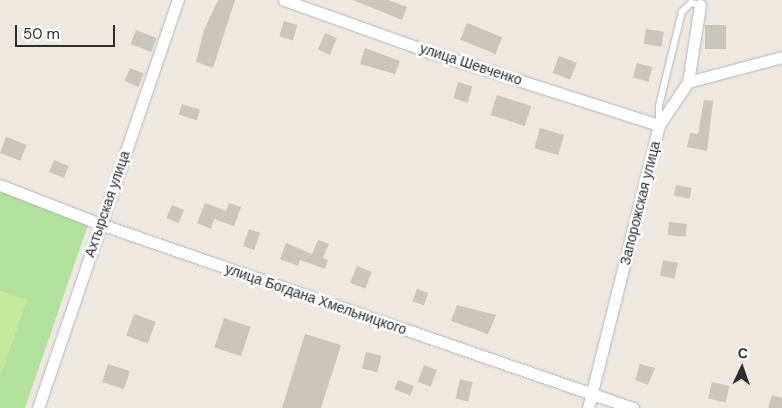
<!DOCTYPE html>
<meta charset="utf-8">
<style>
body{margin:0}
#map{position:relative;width:782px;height:408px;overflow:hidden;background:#eee8e0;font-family:"DM Sans",sans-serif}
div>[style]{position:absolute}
.green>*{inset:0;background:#b4e29e}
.pitch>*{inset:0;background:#c7e99b}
.building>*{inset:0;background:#cac6be;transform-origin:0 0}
.roads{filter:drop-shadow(0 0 1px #b3b6c0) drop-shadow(0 0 1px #b3b6c0)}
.service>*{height:5.5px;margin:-2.75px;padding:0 2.75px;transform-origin:2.75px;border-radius:2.75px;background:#fff}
.minor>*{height:11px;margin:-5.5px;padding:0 5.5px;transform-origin:5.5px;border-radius:5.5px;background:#fff}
span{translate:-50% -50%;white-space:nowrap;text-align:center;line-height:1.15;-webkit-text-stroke:5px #fff;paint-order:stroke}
.street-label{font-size:14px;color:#2d2d2d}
.north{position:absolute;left:717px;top:343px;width:50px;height:50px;-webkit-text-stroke:4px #fff;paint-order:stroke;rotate:3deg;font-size:14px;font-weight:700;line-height:20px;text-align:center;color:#2d2d2d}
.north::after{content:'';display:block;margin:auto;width:18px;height:22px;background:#2d2d2d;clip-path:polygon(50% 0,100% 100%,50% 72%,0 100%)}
.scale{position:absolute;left:15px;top:25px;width:100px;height:22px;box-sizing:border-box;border:2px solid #2d2d2d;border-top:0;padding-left:6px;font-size:15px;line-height:18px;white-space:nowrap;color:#2d2d2d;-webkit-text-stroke:4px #fff;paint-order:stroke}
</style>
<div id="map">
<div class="green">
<i style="clip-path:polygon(0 191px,88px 225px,25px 408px,0 408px)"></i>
</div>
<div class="pitch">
<i style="clip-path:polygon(0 291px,27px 300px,0 377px)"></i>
</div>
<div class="building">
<i style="clip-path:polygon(218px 0,235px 0,213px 68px,196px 62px,204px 30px)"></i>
<i style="clip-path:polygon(353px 0,388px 0,407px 7px,402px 20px)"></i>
<i style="left:284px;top:21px;width:14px;height:16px;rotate:17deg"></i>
<i style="left:467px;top:23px;width:38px;height:18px;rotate:22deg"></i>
<i style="left:705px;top:25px;width:21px;height:24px"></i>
<i style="left:646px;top:29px;width:18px;height:15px;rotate:9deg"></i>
<i style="left:136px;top:30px;width:22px;height:15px;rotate:21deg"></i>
<i style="left:325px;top:33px;width:13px;height:18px;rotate:23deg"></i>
<i style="clip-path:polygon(365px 48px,400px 61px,395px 74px,360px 64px)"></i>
<i style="left:559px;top:56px;width:19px;height:18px;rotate:21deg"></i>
<i style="left:637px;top:63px;width:16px;height:15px;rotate:15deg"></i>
<i style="left:130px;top:68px;width:15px;height:14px;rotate:23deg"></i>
<i style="left:458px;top:82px;width:15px;height:17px;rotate:16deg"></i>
<i style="left:497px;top:95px;width:36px;height:21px;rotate:18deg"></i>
<i style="clip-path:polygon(704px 100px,713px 101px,707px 151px,687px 147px,690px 133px,698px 134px)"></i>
<i style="left:182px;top:104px;width:19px;height:11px;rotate:18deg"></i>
<i style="left:540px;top:128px;width:25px;height:21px;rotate:16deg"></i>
<i style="left:6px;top:137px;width:22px;height:17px;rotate:21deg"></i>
<i style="left:54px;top:160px;width:16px;height:13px;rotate:22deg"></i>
<i style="left:676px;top:185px;width:16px;height:11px;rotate:11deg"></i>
<i style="clip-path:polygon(205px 203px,226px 211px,229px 203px,241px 207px,234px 226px,214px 219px,211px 229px,197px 223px)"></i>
<i style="left:172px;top:205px;width:13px;height:14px;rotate:23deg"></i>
<i style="left:669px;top:222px;width:18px;height:13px;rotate:6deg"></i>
<i style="left:249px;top:229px;width:12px;height:18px;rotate:20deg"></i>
<i style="clip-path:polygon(318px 240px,329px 244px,323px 258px,328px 260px,325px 269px,300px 260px,298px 266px,280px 259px,286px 243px,312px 254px)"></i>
<i style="left:663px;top:260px;width:15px;height:16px;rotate:11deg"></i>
<i style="left:357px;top:266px;width:16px;height:18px;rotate:22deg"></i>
<i style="left:417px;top:289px;width:12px;height:13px;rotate:20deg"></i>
<i style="clip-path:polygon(457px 305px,496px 315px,488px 334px,451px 321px)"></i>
<i style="left:134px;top:314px;width:23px;height:23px;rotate:20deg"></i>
<i style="left:224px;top:318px;width:28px;height:31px;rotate:18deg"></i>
<i style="clip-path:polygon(305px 334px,341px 345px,321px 408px,282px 408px)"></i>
<i style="left:366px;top:352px;width:16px;height:17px;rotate:14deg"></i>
<i style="left:108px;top:364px;width:23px;height:19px;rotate:18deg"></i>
<i style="clip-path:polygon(640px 364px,655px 368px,648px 385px,635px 380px)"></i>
<i style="left:424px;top:365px;width:14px;height:18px;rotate:21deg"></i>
<i style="left:460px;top:379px;width:13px;height:20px;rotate:13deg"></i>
<i style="left:398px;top:380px;width:17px;height:10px;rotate:21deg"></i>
<i style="left:712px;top:382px;width:18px;height:17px;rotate:13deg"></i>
<i style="clip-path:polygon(772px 395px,782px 398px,782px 408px,768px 408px)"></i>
</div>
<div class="roads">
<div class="service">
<i style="left:659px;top:122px;width:16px;rotate:-90deg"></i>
<i style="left:659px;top:106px;width:97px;rotate:-76.3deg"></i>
<i style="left:682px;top:12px;width:13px;rotate:-45deg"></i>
<i style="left:691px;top:3px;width:9px;rotate:13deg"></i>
</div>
<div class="minor">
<i style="left:284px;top:0;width:155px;rotate:19.6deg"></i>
<i style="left:430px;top:52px;width:240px;rotate:17.7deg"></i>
<i style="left:688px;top:82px;width:97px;rotate:-14.9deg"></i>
<i style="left:0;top:185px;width:107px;rotate:21.3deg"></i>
<i style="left:100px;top:224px;width:564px;rotate:19.05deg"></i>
<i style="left:38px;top:408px;width:431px;rotate:-71.1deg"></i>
<i style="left:588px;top:408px;width:292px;rotate:-75.9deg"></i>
<i style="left:659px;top:125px;width:52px;rotate:-56deg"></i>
<i style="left:688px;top:82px;width:78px;rotate:-81.1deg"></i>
</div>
</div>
<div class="street-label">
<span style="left:471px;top:64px;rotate:18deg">улица Шевченко</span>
<span style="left:640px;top:203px;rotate:-76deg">Запорожская улица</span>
<span style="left:107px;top:204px;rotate:-71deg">Ахтырская улица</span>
<span style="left:316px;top:299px;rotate:19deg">улица Богдана Хмельницкого</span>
</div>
<div class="north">С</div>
<div class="scale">50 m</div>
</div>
